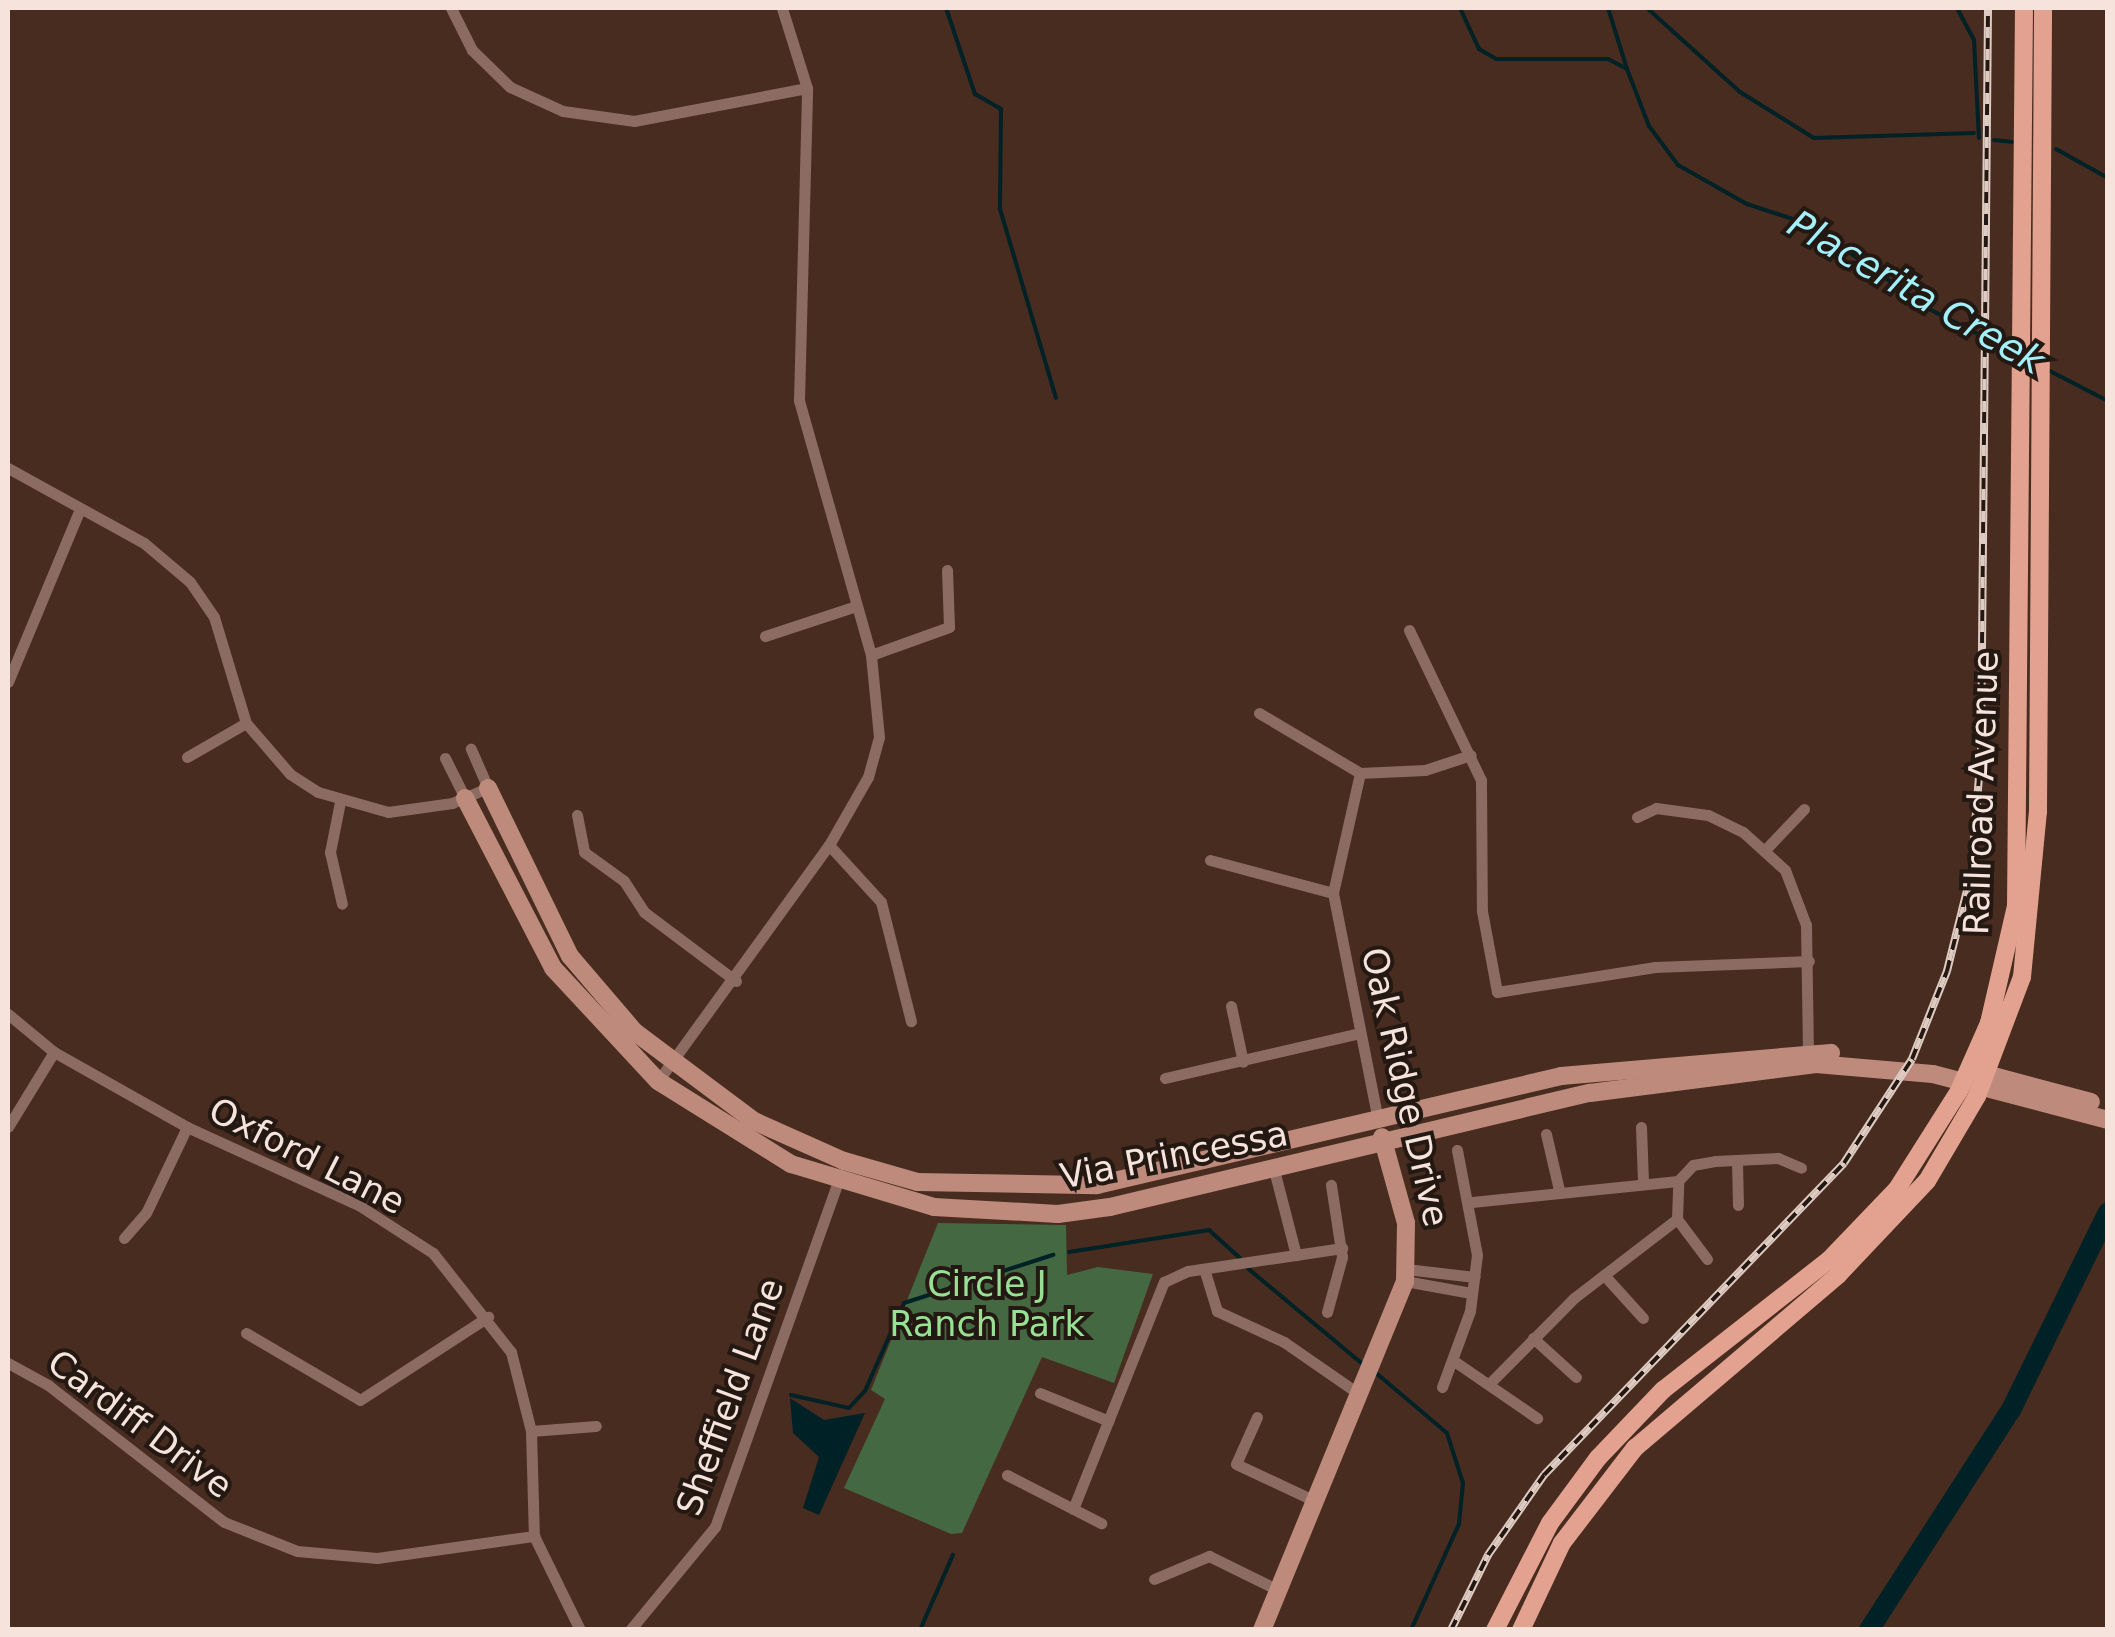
<!DOCTYPE html>
<style>
body{margin:0}
#map{position:relative;width:2115px;height:1637px;overflow:hidden;background:#472c1f;font-family:"DejaVu Sans",sans-serif}
div>[style]{position:absolute}
.green>*{inset:0;background:#446842}
.water>*{inset:0;background:#002226}
.stream>*{height:4px;margin:-2px;padding:0 2px;transform-origin:2px;border-radius:2px;background:#002226}
.river>*{height:20px;margin:-10px;padding:0 10px;transform-origin:10px;border-radius:10px;background:#002226}
.street>*{height:11px;margin:-5.5px;padding:0 5.5px;transform-origin:5.5px;border-radius:5.5px;background:#8c6b62}
.secondary>*{height:18px;margin:-9px;padding:0 9px;transform-origin:9px;border-radius:9px;background:#bd8a7b}
.primary>*{height:18px;margin:-9px;padding:0 9px;transform-origin:9px;border-radius:9px;background:#e3a18f}
.rail>*{height:8px;margin-top:-4px;transform-origin:0;background:repeating-linear-gradient(90deg,#241812 0 11px,#decbc2 0 22px);box-sizing:border-box;border-block:2px solid #decbc2}
span{translate:-50% -50%;white-space:nowrap;text-align:center;line-height:1.15;-webkit-text-stroke:8px #241812;paint-order:stroke}
.street-label{font-size:35px;color:#f6e4dc}
.park-label{font-size:35px;color:#98e194}
.water-label{font-size:38px;color:#a3f0fb;font-style:italic}
.frame{position:absolute;inset:0;border:10px solid #f6e4dc;pointer-events:none}
</style>
<div id="map">
<div class="green">
<i style="clip-path:polygon(938px 1223px,1066px 1225px,1067px 1275px,1098px 1267px,1153px 1274px,1114px 1383px,1042px 1357px,962px 1533px,951px 1534px,844px 1488px,885px 1399px,871px 1390px)"></i>
</div>
<div class="water">
<i style="clip-path:polygon(790px 1398px,824px 1420px,865px 1413px,819px 1515px,803px 1508px,819px 1457px,793px 1433px)"></i>
</div>
<div class="stream">
<i style="left:946px;top:8px;width:91px;rotate:71.4deg"></i>
<i style="left:975px;top:94px;width:30px;rotate:30deg"></i>
<i style="left:1001px;top:109px;width:100px;rotate:90.6deg"></i>
<i style="left:1000px;top:209px;width:197px;rotate:73.5deg"></i>
<i style="left:1460px;top:8px;width:45px;rotate:65.1deg"></i>
<i style="left:1479px;top:49px;width:20px;rotate:30deg"></i>
<i style="left:1496px;top:59px;width:112px"></i>
<i style="left:1608px;top:59px;width:21px;rotate:28deg"></i>
<i style="left:1627px;top:69px;width:61px;rotate:68.9deg"></i>
<i style="left:1649px;top:126px;width:49px;rotate:53.4deg"></i>
<i style="left:1678px;top:165px;width:79px;rotate:29.5deg"></i>
<i style="left:1747px;top:204px;width:67px;rotate:18.2deg"></i>
<i style="left:1811px;top:225px;width:145px;rotate:35.4deg"></i>
<i style="left:1929px;top:309px;width:94px;rotate:27.1deg"></i>
<i style="left:1608px;top:8px;width:64px;rotate:72.7deg"></i>
<i style="left:1647px;top:8px;width:125px;rotate:42.1deg"></i>
<i style="left:1740px;top:92px;width:87px;rotate:31.9deg"></i>
<i style="left:1814px;top:138px;width:160px;rotate:-1.8deg"></i>
<i style="left:1957px;top:8px;width:36px;rotate:62deg"></i>
<i style="left:1974px;top:40px;width:98px;rotate:87.1deg"></i>
<i style="left:1994px;top:140px;width:18px;rotate:6deg"></i>
<i style="left:2056px;top:149px;width:60px;rotate:29.1deg"></i>
<i style="left:2048px;top:370px;width:68px;rotate:27.3deg"></i>
<i style="left:1069px;top:1252px;width:142px;rotate:-8.9deg"></i>
<i style="left:1209px;top:1230px;width:42px;rotate:42.1deg"></i>
<i style="left:1245px;top:1266px;width:155px;rotate:39.8deg"></i>
<i style="left:1376px;top:1373px;width:93px;rotate:40.2deg"></i>
<i style="left:1447px;top:1433px;width:52px;rotate:72.3deg"></i>
<i style="left:1463px;top:1483px;width:41px;rotate:95.6deg"></i>
<i style="left:1459px;top:1524px;width:116px;rotate:114.4deg"></i>
<i style="left:791px;top:1395px;width:59px;rotate:12.6deg"></i>
<i style="left:849px;top:1408px;width:23px;rotate:-47deg"></i>
<i style="left:865px;top:1391px;width:96px;rotate:-66.1deg"></i>
<i style="left:904px;top:1303px;width:157px;rotate:-17.9deg"></i>
<i style="left:920px;top:1630px;width:82px;rotate:-66.3deg"></i>
</div>
<div class="river">
<i style="left:1869px;top:1630px;width:262px;rotate:-57.2deg"></i>
<i style="left:2011px;top:1410px;width:220px;rotate:-63.9deg"></i>
</div>
<div class="street">
<i style="left:451px;top:8px;width:47px;rotate:63.4deg"></i>
<i style="left:472px;top:50px;width:53px;rotate:44.2deg"></i>
<i style="left:510px;top:87px;width:58px;rotate:24.4deg"></i>
<i style="left:563px;top:111px;width:72px;rotate:8deg"></i>
<i style="left:634px;top:121px;width:176px;rotate:-10.8deg"></i>
<i style="left:8px;top:468px;width:155px;rotate:28.9deg"></i>
<i style="left:144px;top:543px;width:60px;rotate:40.3deg"></i>
<i style="left:190px;top:582px;width:42px;rotate:55.6deg"></i>
<i style="left:214px;top:617px;width:111px;rotate:73.2deg"></i>
<i style="left:246px;top:723px;width:67px;rotate:49.2deg"></i>
<i style="left:290px;top:774px;width:33px;rotate:33deg"></i>
<i style="left:318px;top:792px;width:73px;rotate:15.9deg"></i>
<i style="left:388px;top:812px;width:65px;rotate:-8deg"></i>
<i style="left:452px;top:803px;width:39px;rotate:-23deg"></i>
<i style="left:488px;top:788px;width:43px;rotate:-113.6deg"></i>
<i style="left:1409px;top:630px;width:166px;rotate:64.4deg"></i>
<i style="left:1481px;top:780px;width:131px;rotate:89.6deg"></i>
<i style="left:1482px;top:911px;width:82px;rotate:79.5deg"></i>
<i style="left:1497px;top:992px;width:160px;rotate:-9deg"></i>
<i style="left:1655px;top:967px;width:154px;rotate:-2.2deg"></i>
<i style="left:765px;top:636px;width:96px;rotate:-18.2deg"></i>
<i style="left:871px;top:655px;width:83px;rotate:-19.7deg"></i>
<i style="left:949px;top:627px;width:57px;rotate:-92deg"></i>
<i style="left:8px;top:682px;width:182px;rotate:-67.4deg"></i>
<i style="left:1259px;top:713px;width:117px;rotate:30.7deg"></i>
<i style="left:1360px;top:773px;width:65px;rotate:-2.6deg"></i>
<i style="left:1425px;top:770px;width:48px;rotate:-18.1deg"></i>
<i style="left:187px;top:757px;width:68px;rotate:-30deg"></i>
<i style="left:445px;top:758px;width:45px;rotate:63.4deg"></i>
<i style="left:1360px;top:773px;width:123px;rotate:102.7deg"></i>
<i style="left:1333px;top:893px;width:232px;rotate:78.8deg"></i>
<i style="left:340px;top:802px;width:51px;rotate:101.3deg"></i>
<i style="left:330px;top:852px;width:53px;rotate:77deg"></i>
<i style="left:577px;top:815px;width:38px;rotate:79deg"></i>
<i style="left:584px;top:852px;width:49px;rotate:35.9deg"></i>
<i style="left:624px;top:881px;width:37px;rotate:57deg"></i>
<i style="left:644px;top:912px;width:115px;rotate:36.9deg"></i>
<i style="left:1637px;top:817px;width:21px;rotate:-25deg"></i>
<i style="left:1656px;top:808px;width:52px;rotate:7.7deg"></i>
<i style="left:1708px;top:815px;width:39px;rotate:26deg"></i>
<i style="left:1743px;top:832px;width:57px;rotate:42.1deg"></i>
<i style="left:1785px;top:870px;width:59px;rotate:69.1deg"></i>
<i style="left:1806px;top:925px;width:127px;rotate:89.1deg"></i>
<i style="left:829px;top:845px;width:77px;rotate:47.6deg"></i>
<i style="left:881px;top:902px;width:123px;rotate:75.9deg"></i>
<i style="left:1764px;top:851px;width:58px;rotate:-46.4deg"></i>
<i style="left:1210px;top:860px;width:127px;rotate:15deg"></i>
<i style="left:1231px;top:1006px;width:57px;rotate:77.9deg"></i>
<i style="left:8px;top:1014px;width:60px;rotate:39.6deg"></i>
<i style="left:54px;top:1052px;width:153px;rotate:29.4deg"></i>
<i style="left:187px;top:1127px;width:190px;rotate:24.5deg"></i>
<i style="left:360px;top:1206px;width:87px;rotate:32.8deg"></i>
<i style="left:433px;top:1253px;width:126px;rotate:51.8deg"></i>
<i style="left:511px;top:1352px;width:81px;rotate:75.8deg"></i>
<i style="left:531px;top:1431px;width:105px;rotate:88.4deg"></i>
<i style="left:534px;top:1536px;width:105px;rotate:63.9deg"></i>
<i style="left:1165px;top:1078px;width:195px;rotate:-13deg"></i>
<i style="left:658px;top:1081px;width:291px;rotate:-54.1deg"></i>
<i style="left:829px;top:845px;width:78px;rotate:-60.2deg"></i>
<i style="left:868px;top:777px;width:41px;rotate:-74.6deg"></i>
<i style="left:879px;top:737px;width:82px;rotate:-95.6deg"></i>
<i style="left:871px;top:655px;width:265px;rotate:-105.8deg"></i>
<i style="left:799px;top:400px;width:312px;rotate:-88.5deg"></i>
<i style="left:807px;top:88px;width:84px;rotate:-107.4deg"></i>
<i style="left:8px;top:1127px;width:88px;rotate:-58.5deg"></i>
<i style="left:1641px;top:1127px;width:55px;rotate:87.9deg"></i>
<i style="left:1546px;top:1134px;width:57px;rotate:76.9deg"></i>
<i style="left:1737px;top:1162px;width:43px;rotate:88.7deg"></i>
<i style="left:1274px;top:1170px;width:88px;rotate:75.5deg"></i>
<i style="left:1472px;top:1202px;width:207px;rotate:-5.8deg"></i>
<i style="left:1678px;top:1181px;width:22px;rotate:-47deg"></i>
<i style="left:1693px;top:1165px;width:22px;rotate:-10deg"></i>
<i style="left:1715px;top:1161px;width:63px;rotate:-2.7deg"></i>
<i style="left:1778px;top:1158px;width:25px;rotate:23deg"></i>
<i style="left:1677px;top:1219px;width:50px;rotate:53.1deg"></i>
<i style="left:124px;top:1238px;width:33px;rotate:-49deg"></i>
<i style="left:146px;top:1213px;width:95px;rotate:-64.5deg"></i>
<i style="left:1406px;top:1269px;width:69px;rotate:6.6deg"></i>
<i style="left:1205px;top:1272px;width:41px;rotate:72.9deg"></i>
<i style="left:1217px;top:1311px;width:74px;rotate:24.8deg"></i>
<i style="left:1284px;top:1342px;width:91px;rotate:34.7deg"></i>
<i style="left:1604px;top:1275px;width:58px;rotate:47.8deg"></i>
<i style="left:1405px;top:1281px;width:67px;rotate:10.3deg"></i>
<i style="left:1327px;top:1312px;width:57px;rotate:-74.7deg"></i>
<i style="left:1342px;top:1257px;width:73px;rotate:-98.7deg"></i>
<i style="left:246px;top:1333px;width:132px;rotate:30.4deg"></i>
<i style="left:360px;top:1400px;width:153px;rotate:-33deg"></i>
<i style="left:1533px;top:1338px;width:58px;rotate:42.2deg"></i>
<i style="left:1454px;top:1361px;width:101px;rotate:34.5deg"></i>
<i style="left:8px;top:1363px;width:46px;rotate:28.8deg"></i>
<i style="left:48px;top:1385px;width:223px;rotate:37.9deg"></i>
<i style="left:224px;top:1522px;width:79px;rotate:21.7deg"></i>
<i style="left:297px;top:1551px;width:80px;rotate:5deg"></i>
<i style="left:377px;top:1558px;width:159px;rotate:-8deg"></i>
<i style="left:1489px;top:1384px;width:121px;rotate:-45.3deg"></i>
<i style="left:1574px;top:1298px;width:130px;rotate:-37.5deg"></i>
<i style="left:1677px;top:1219px;width:38px;rotate:-88deg"></i>
<i style="left:1442px;top:1387px;width:81px;rotate:-69.8deg"></i>
<i style="left:1470px;top:1311px;width:56px;rotate:-82.9deg"></i>
<i style="left:1477px;top:1255px;width:107px;rotate:-100.8deg"></i>
<i style="left:1040px;top:1393px;width:74px;rotate:22.1deg"></i>
<i style="left:1257px;top:1417px;width:51px;rotate:114.1deg"></i>
<i style="left:1236px;top:1464px;width:85px;rotate:25.1deg"></i>
<i style="left:531px;top:1431px;width:65px;rotate:-4.4deg"></i>
<i style="left:1007px;top:1475px;width:106px;rotate:27.1deg"></i>
<i style="left:1073px;top:1509px;width:245px;rotate:-68.2deg"></i>
<i style="left:1164px;top:1282px;width:26px;rotate:-25deg"></i>
<i style="left:1188px;top:1271px;width:156px;rotate:-8.5deg"></i>
<i style="left:1154px;top:1579px;width:60px;rotate:-22.7deg"></i>
<i style="left:1209px;top:1556px;width:72px;rotate:26.2deg"></i>
<i style="left:630px;top:1630px;width:134px;rotate:-50.5deg"></i>
<i style="left:715px;top:1527px;width:374px;rotate:-70.4deg"></i>
</div>
<div class="secondary">
<i style="left:488px;top:788px;width:187px;rotate:64deg"></i>
<i style="left:570px;top:956px;width:100px;rotate:49.5deg"></i>
<i style="left:635px;top:1032px;width:149px;rotate:36.8deg"></i>
<i style="left:754px;top:1121px;width:98px;rotate:24deg"></i>
<i style="left:844px;top:1161px;width:76px;rotate:16deg"></i>
<i style="left:917px;top:1182px;width:180px;rotate:1deg"></i>
<i style="left:1097px;top:1185px;width:477px;rotate:-13.2deg"></i>
<i style="left:1561px;top:1076px;width:271px;rotate:-4.9deg"></i>
<i style="left:465px;top:798px;width:191px;rotate:62.6deg"></i>
<i style="left:553px;top:968px;width:154px;rotate:47.1deg"></i>
<i style="left:658px;top:1081px;width:157px;rotate:32deg"></i>
<i style="left:791px;top:1164px;width:149px;rotate:16.7deg"></i>
<i style="left:934px;top:1207px;width:124px;rotate:3.2deg"></i>
<i style="left:1058px;top:1214px;width:52px;rotate:-7.7deg"></i>
<i style="left:1110px;top:1207px;width:493px;rotate:-13.4deg"></i>
<i style="left:1590px;top:1093px;width:228px;rotate:-7.3deg"></i>
<i style="left:1816px;top:1064px;width:117px;rotate:4.9deg"></i>
<i style="left:1933px;top:1074px;width:181px;rotate:14.7deg"></i>
<i style="left:1971px;top:1070px;width:124px;rotate:14.9deg"></i>
<i style="left:1262px;top:1630px;width:377px;rotate:-67.7deg"></i>
<i style="left:1405px;top:1281px;width:58px;rotate:-89deg"></i>
<i style="left:1406px;top:1223px;width:89px;rotate:-105.6deg"></i>
</div>
<div class="primary">
<i style="left:1495px;top:1630px;width:120px;rotate:-62.8deg"></i>
<i style="left:1550px;top:1523px;width:81px;rotate:-53.6deg"></i>
<i style="left:1598px;top:1458px;width:94px;rotate:-46.3deg"></i>
<i style="left:1663px;top:1390px;width:211px;rotate:-38.1deg"></i>
<i style="left:1829px;top:1260px;width:98px;rotate:-46.2deg"></i>
<i style="left:1897px;top:1189px;width:116px;rotate:-57.7deg"></i>
<i style="left:1959px;top:1091px;width:74px;rotate:-66.2deg"></i>
<i style="left:1989px;top:1023px;width:120px;rotate:-77deg"></i>
<i style="left:2016px;top:906px;width:898px;rotate:-89.49deg"></i>
<i style="left:1521px;top:1630px;width:96px;rotate:-64.8deg"></i>
<i style="left:1562px;top:1543px;width:120px;rotate:-52.5deg"></i>
<i style="left:1635px;top:1448px;width:267px;rotate:-40.4deg"></i>
<i style="left:1838px;top:1275px;width:129px;rotate:-46.6deg"></i>
<i style="left:1927px;top:1181px;width:99px;rotate:-59.5deg"></i>
<i style="left:1977px;top:1096px;width:127px;rotate:-69.3deg"></i>
<i style="left:2022px;top:977px;width:166px;rotate:-84.5deg"></i>
<i style="left:2038px;top:812px;width:804px;rotate:-89.64deg"></i>
</div>
<div class="rail">
<i style="left:1451px;top:1630px;width:84px;rotate:-63.7deg"></i>
<i style="left:1488px;top:1555px;width:98px;rotate:-55deg"></i>
<i style="left:1544px;top:1475px;width:433px;rotate:-46.1deg"></i>
<i style="left:1844px;top:1163px;width:124px;rotate:-56.8deg"></i>
<i style="left:1912px;top:1059px;width:95px;rotate:-68.3deg"></i>
<i style="left:1947px;top:971px;width:100px;rotate:-76.1deg"></i>
<i style="left:1971px;top:874px;width:121px;rotate:-85.3deg"></i>
<i style="left:1981px;top:753px;width:745px;rotate:-89.46deg"></i>
</div>
<div class="street-label">
<span style="left:1981px;top:793px;rotate:-88deg">Railroad Avenue</span>
<span style="left:1405px;top:1087px;rotate:77deg">Oak Ridge Drive</span>
<span style="left:1174px;top:1155px;rotate:-11deg">Via Princessa</span>
<span style="left:307px;top:1156px;rotate:27deg">Oxford Lane</span>
<span style="left:730px;top:1397px;rotate:-70deg">Sheffield Lane</span>
<span style="left:140px;top:1424px;rotate:37deg">Cardiff Drive</span>
</div>
<div class="park-label">
<span style="left:987px;top:1304px">Circle J<br>Ranch Park</span>
</div>
<div class="water-label">
<span style="left:1916px;top:293px;rotate:30deg">Placerita Creek</span>
</div>
<div class="frame"></div>
</div>
